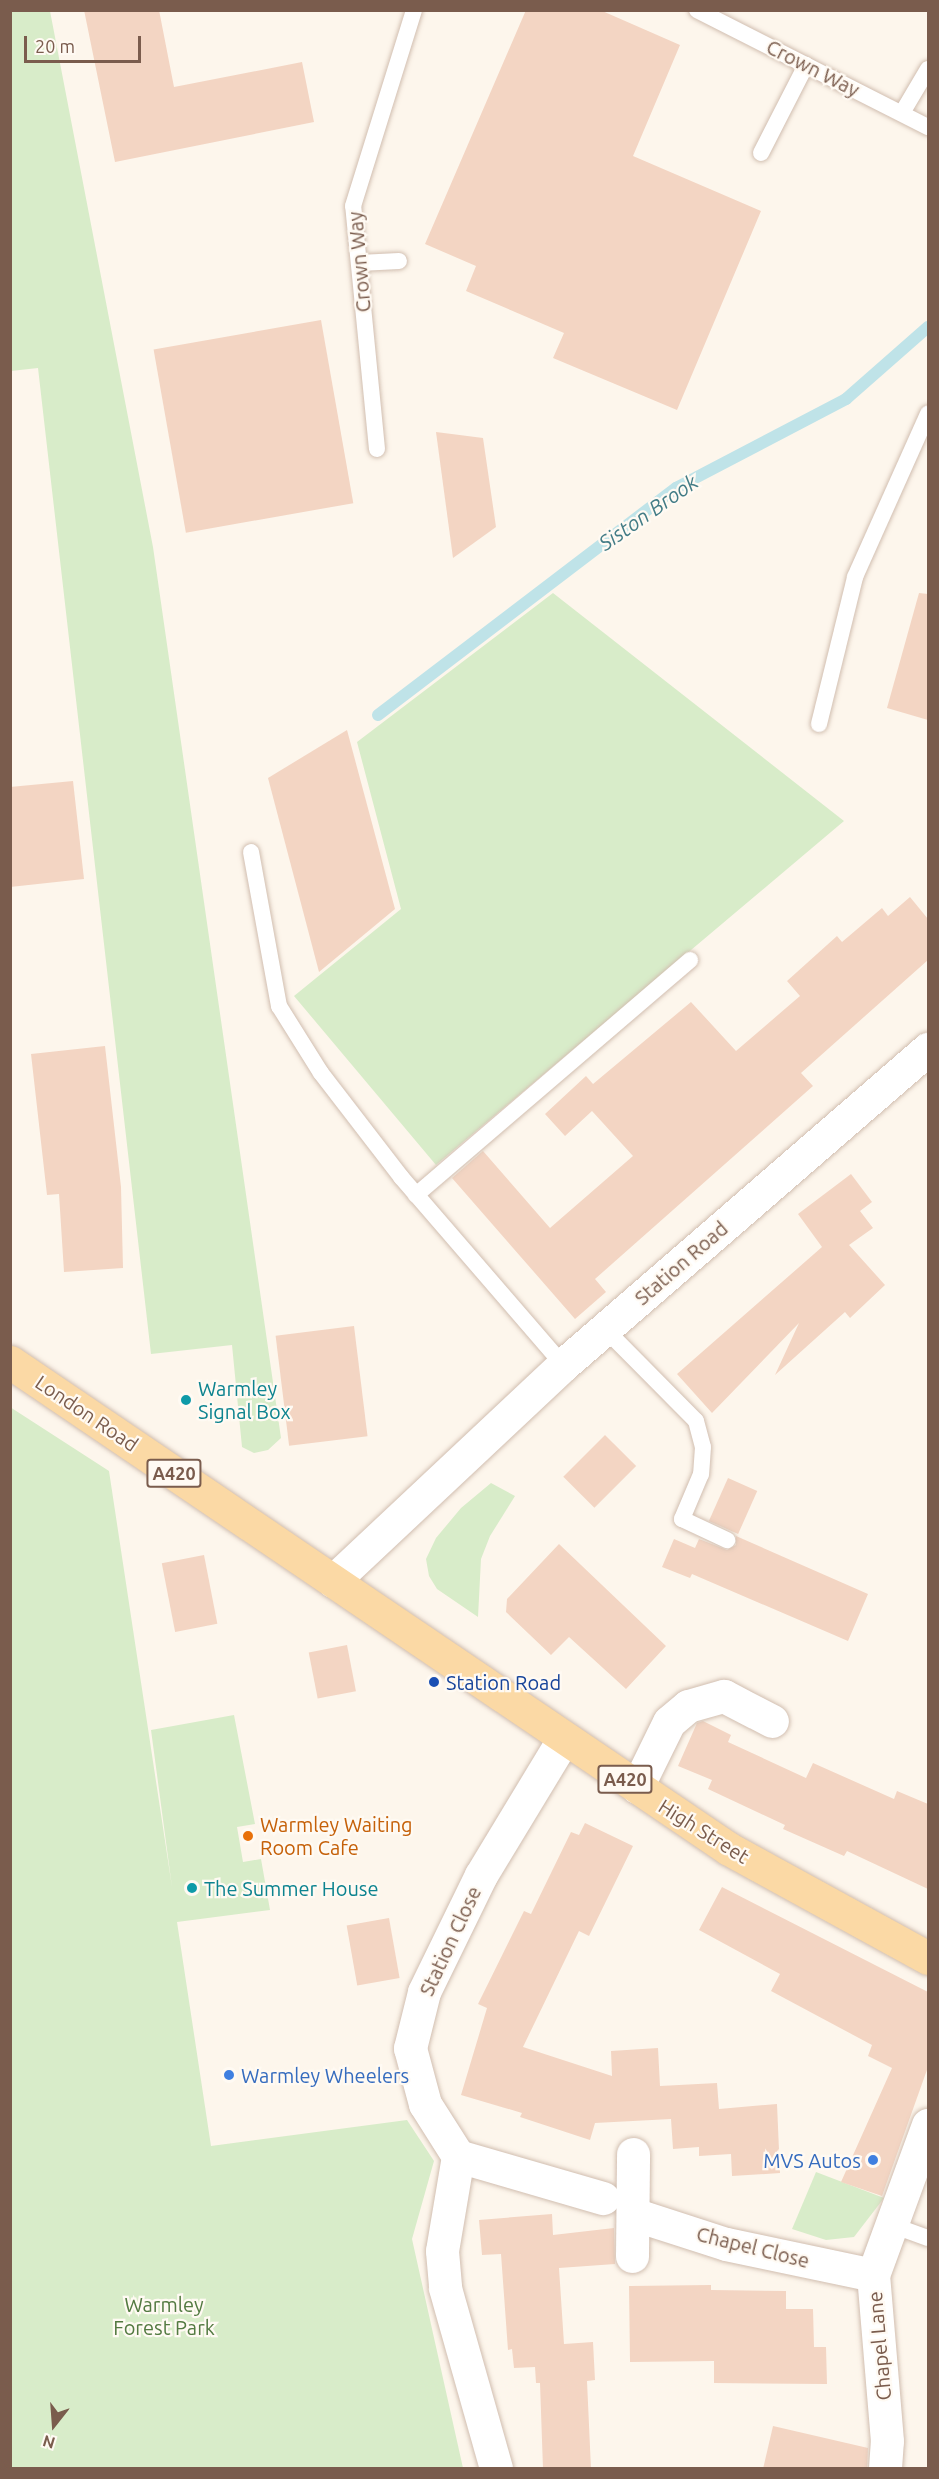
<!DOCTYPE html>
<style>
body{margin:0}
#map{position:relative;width:939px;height:2479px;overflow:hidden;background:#fdf6ec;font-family:Ubuntu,sans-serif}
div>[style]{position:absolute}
.green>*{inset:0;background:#d8ecc9}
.stream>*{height:12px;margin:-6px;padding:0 6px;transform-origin:6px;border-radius:6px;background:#bfe3e8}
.building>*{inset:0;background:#f3d5c3;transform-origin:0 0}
.roads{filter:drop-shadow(0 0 2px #d1beb0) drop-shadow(0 0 2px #d1beb0)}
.lane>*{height:16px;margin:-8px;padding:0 8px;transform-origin:8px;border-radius:8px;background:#fff}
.street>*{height:33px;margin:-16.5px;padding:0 16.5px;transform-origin:16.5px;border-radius:16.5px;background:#fff}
.primary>*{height:33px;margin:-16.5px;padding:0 16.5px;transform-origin:16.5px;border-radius:16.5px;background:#fbd9a5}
.dots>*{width:16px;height:16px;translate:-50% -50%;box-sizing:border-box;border:3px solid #fffaf3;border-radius:50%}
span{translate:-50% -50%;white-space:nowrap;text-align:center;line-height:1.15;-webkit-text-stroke:4.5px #fffaf3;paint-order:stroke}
.shield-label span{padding:2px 4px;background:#fffaf3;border:2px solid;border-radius:4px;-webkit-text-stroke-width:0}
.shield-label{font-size:18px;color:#7a5c4d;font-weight:700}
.street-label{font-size:20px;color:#7a5c4d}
.culture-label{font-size:20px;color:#0d838f}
.left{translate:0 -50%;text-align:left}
.transit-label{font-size:20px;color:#164399}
.food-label{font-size:20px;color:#c56008}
.shop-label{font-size:20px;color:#366cbe}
.right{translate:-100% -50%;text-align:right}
.park-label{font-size:20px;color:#537a41}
.water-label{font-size:21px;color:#437c86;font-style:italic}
.frame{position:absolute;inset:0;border:12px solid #7a5c4d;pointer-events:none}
.north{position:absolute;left:24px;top:2395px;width:60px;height:60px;-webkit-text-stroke:4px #fffaf3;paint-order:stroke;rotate:197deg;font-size:16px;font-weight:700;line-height:24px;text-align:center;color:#7a5c4d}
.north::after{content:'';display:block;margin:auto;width:21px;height:27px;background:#7a5c4d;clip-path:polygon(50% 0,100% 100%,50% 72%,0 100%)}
.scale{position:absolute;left:24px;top:36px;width:117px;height:27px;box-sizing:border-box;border:3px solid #7a5c4d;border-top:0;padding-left:8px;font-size:18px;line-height:21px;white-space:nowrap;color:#7a5c4d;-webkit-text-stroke:4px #fffaf3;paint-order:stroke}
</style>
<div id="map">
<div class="green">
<i style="clip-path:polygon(10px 11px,50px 11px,153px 547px,281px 1438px,268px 1450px,254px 1453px,242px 1447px,232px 1345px,151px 1354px,38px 368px,11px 371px)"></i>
<i style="clip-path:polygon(553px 593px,844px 821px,436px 1165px,294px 996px,401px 909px,357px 742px)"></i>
<i style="clip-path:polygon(10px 1407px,109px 1471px,172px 1887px,151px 1730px,234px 1715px,255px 1824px,237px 1827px,243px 1862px,261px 1859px,270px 1910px,177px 1922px,211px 2146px,407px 2120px,434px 2161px,412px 2239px,463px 2468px,11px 2468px)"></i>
<i style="clip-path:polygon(491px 1483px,515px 1496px,490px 1536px,481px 1559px,478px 1617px,437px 1589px,429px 1576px,426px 1559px,436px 1538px,461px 1508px)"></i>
<i style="clip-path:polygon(816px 2172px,884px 2198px,854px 2237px,826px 2240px,792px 2229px)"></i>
</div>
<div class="stream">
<i style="left:378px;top:715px;width:375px;rotate:-37.3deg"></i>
<i style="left:676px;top:488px;width:192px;rotate:-27.6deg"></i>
<i style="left:846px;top:399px;width:109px;rotate:-41.3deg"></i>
</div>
<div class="building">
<i style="clip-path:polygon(84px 10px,159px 10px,174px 87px,302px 62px,314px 122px,115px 162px)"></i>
<i style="clip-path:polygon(526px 10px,600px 10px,680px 45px,633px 156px,761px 211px,677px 410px,553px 358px,564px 333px,466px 291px,476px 266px,425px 244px)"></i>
<i style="left:321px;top:320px;width:186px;height:170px;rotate:80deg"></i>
<i style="clip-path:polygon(436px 432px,483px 438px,496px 527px,453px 558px)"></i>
<i style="clip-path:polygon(919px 593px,928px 594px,928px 720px,887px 708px)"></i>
<i style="clip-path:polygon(347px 730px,395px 909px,319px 972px,268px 778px)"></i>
<i style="clip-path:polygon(73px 781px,84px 879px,10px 887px,10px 787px)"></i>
<i style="clip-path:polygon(910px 897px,928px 919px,928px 960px,801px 1073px,813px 1086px,595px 1279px,606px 1292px,575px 1319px,452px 1178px,483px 1151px,550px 1228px,633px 1156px,592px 1111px,565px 1136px,545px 1114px,586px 1076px,593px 1084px,691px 1002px,736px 1051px,800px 996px,787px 981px,837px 936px,842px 942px,882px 908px,888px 916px)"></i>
<i style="clip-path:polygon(105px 1046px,121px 1187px,123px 1268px,64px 1272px,59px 1194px,47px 1195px,31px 1054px)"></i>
<i style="clip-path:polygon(851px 1174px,872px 1202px,860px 1211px,873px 1228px,849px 1245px,885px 1285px,850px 1318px,845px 1312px,775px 1375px,799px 1323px,712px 1413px,677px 1374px,822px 1247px,798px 1214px)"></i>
<i style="left:354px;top:1326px;width:111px;height:79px;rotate:83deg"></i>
<i style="left:605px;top:1435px;width:44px;height:59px;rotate:45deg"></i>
<i style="left:728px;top:1478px;width:32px;height:47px;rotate:24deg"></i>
<i style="clip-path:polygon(736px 1536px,868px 1594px,848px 1641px,692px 1574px,690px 1578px,662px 1567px,674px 1539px,695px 1548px,699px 1539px,727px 1550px,736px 1545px)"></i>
<i style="clip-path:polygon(559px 1544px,666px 1646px,626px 1689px,569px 1637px,551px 1655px,506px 1612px,507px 1599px)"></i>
<i style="left:204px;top:1555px;width:70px;height:43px;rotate:79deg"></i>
<i style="left:347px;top:1645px;width:47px;height:39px;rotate:79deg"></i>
<i style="clip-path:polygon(703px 1721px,731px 1735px,728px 1742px,806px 1778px,813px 1763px,894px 1799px,897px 1791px,928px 1804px,928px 1889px,847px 1851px,844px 1856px,783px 1829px,785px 1825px,708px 1789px,712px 1780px,678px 1766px,697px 1723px)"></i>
<i style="clip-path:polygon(585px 1823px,633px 1846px,589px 1936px,579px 1931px,523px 2047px,612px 2076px,611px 2051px,658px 2048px,660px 2086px,717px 2083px,719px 2109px,777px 2104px,780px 2173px,732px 2176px,731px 2154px,699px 2156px,699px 2147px,673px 2149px,671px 2119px,595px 2123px,590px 2140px,520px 2117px,522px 2113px,461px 2095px,487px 2008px,478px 2004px,524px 1911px,531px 1914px,571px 1832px,579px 1835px)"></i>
<i style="clip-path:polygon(722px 1887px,928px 1992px,928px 2067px,882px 2196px,841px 2182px,892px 2068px,868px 2056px,872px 2045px,771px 1991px,780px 1974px,699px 1930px)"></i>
<i style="left:389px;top:1918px;width:61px;height:43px;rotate:80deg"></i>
<i style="clip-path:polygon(552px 2214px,553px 2235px,614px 2228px,615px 2264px,559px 2268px,564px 2344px,593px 2342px,595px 2380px,587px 2381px,591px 2469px,543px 2469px,540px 2383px,536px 2383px,535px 2367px,514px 2368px,512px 2349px,508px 2350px,501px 2254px,482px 2255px,479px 2220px)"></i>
<i style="clip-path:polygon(711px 2285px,711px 2290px,786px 2291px,786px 2309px,813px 2309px,814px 2347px,826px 2347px,827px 2384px,714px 2383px,714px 2361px,630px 2362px,629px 2286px)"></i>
<i style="clip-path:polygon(773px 2426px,868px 2448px,867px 2469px,763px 2469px)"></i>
</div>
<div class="roads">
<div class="lane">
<i style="left:697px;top:10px;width:259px;rotate:26.9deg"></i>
<i style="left:902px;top:113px;width:51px;rotate:-59.4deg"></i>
<i style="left:761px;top:153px;width:99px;rotate:-62.9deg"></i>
<i style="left:359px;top:263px;width:40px;rotate:-2.9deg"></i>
<i style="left:377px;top:449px;width:244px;rotate:-95.6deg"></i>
<i style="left:353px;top:206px;width:205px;rotate:-72.7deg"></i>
<i style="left:819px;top:724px;width:151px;rotate:-76.2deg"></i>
<i style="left:855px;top:577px;width:179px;rotate:-65.9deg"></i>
<i style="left:251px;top:852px;width:157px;rotate:79.7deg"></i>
<i style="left:279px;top:1006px;width:79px;rotate:57.9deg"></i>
<i style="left:321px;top:1073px;width:131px;rotate:52.4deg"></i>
<i style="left:401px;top:1177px;width:248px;rotate:49.2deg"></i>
<i style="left:416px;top:1195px;width:361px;rotate:-40.6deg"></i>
<i style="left:605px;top:1329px;width:129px;rotate:45.3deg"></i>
<i style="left:696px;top:1421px;width:27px;rotate:75deg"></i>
<i style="left:703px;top:1447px;width:27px;rotate:94deg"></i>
<i style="left:701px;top:1474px;width:49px;rotate:112.9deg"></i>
<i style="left:682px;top:1519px;width:50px;rotate:25deg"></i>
<i style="left:892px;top:2225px;width:38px;rotate:20deg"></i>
</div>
<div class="street">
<i style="left:333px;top:1581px;width:316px;rotate:-43.2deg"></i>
<i style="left:563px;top:1365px;width:483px;rotate:-40.9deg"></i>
<i style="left:564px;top:1738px;width:160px;rotate:121.2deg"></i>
<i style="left:481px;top:1875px;width:130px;rotate:116deg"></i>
<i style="left:424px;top:1992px;width:58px;rotate:104deg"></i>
<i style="left:410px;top:2048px;width:58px;rotate:75deg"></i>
<i style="left:425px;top:2104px;width:62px;rotate:57.6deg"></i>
<i style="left:458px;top:2156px;width:151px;rotate:16.2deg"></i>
<i style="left:637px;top:1787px;width:72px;rotate:-63.8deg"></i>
<i style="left:669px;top:1722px;width:25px;rotate:-40deg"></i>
<i style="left:688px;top:1706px;width:37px;rotate:-16deg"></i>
<i style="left:724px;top:1696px;width:54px;rotate:27.5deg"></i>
<i style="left:458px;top:2156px;width:96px;rotate:99.6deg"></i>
<i style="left:442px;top:2251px;width:37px;rotate:85deg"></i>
<i style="left:445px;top:2288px;width:187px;rotate:74.2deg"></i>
<i style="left:633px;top:2214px;width:98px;rotate:17.9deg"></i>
<i style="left:726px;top:2244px;width:150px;rotate:11.9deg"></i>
<i style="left:632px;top:2256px;width:102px;rotate:-89.4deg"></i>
<i style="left:885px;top:2468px;width:27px;rotate:-86deg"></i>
<i style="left:887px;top:2441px;width:167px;rotate:-94.8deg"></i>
<i style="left:873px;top:2275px;width:160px;rotate:-69.9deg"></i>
</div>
<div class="primary">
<i style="left:10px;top:1362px;width:868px;rotate:34.11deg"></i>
<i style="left:729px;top:1849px;width:227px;rotate:28.7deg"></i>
</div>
</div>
<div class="dots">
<i style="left:186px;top:1400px;background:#0f9aa8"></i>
<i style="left:434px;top:1682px;background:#1a4fb4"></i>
<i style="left:248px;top:1836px;background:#e8710a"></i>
<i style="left:192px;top:1888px;background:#0f9aa8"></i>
<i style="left:229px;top:2075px;background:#3f7fe0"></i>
<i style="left:873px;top:2160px;background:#3f7fe0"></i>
</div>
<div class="shield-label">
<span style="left:174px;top:1473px">A420</span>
<span style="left:625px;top:1779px">A420</span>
</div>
<div class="street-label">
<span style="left:813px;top:68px;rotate:27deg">Crown Way</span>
<span style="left:359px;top:262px;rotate:-95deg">Crown Way</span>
<span style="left:681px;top:1263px;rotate:-41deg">Station Road</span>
<span style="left:87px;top:1413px;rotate:34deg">London Road</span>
<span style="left:704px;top:1831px;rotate:32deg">High Street</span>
<span style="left:450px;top:1941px;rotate:-65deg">Station Close</span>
<span style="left:753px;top:2247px;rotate:14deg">Chapel Close</span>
<span style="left:879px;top:2346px;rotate:-95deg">Chapel Lane</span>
</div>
<div class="culture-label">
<span class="left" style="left:198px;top:1400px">Warmley<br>Signal Box</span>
<span class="left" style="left:204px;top:1888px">The Summer House</span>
</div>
<div class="transit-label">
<span class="left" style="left:446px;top:1682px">Station Road</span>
</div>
<div class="food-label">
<span class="left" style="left:260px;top:1836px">Warmley Waiting<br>Room Cafe</span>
</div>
<div class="shop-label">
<span class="left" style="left:241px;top:2075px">Warmley Wheelers</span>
<span class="right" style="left:861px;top:2160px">MVS Autos</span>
</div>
<div class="park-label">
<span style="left:164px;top:2316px">Warmley<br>Forest Park</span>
</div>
<div class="water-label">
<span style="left:648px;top:512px;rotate:-35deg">Siston Brook</span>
</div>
<div class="frame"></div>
<div class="north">N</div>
<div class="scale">20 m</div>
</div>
